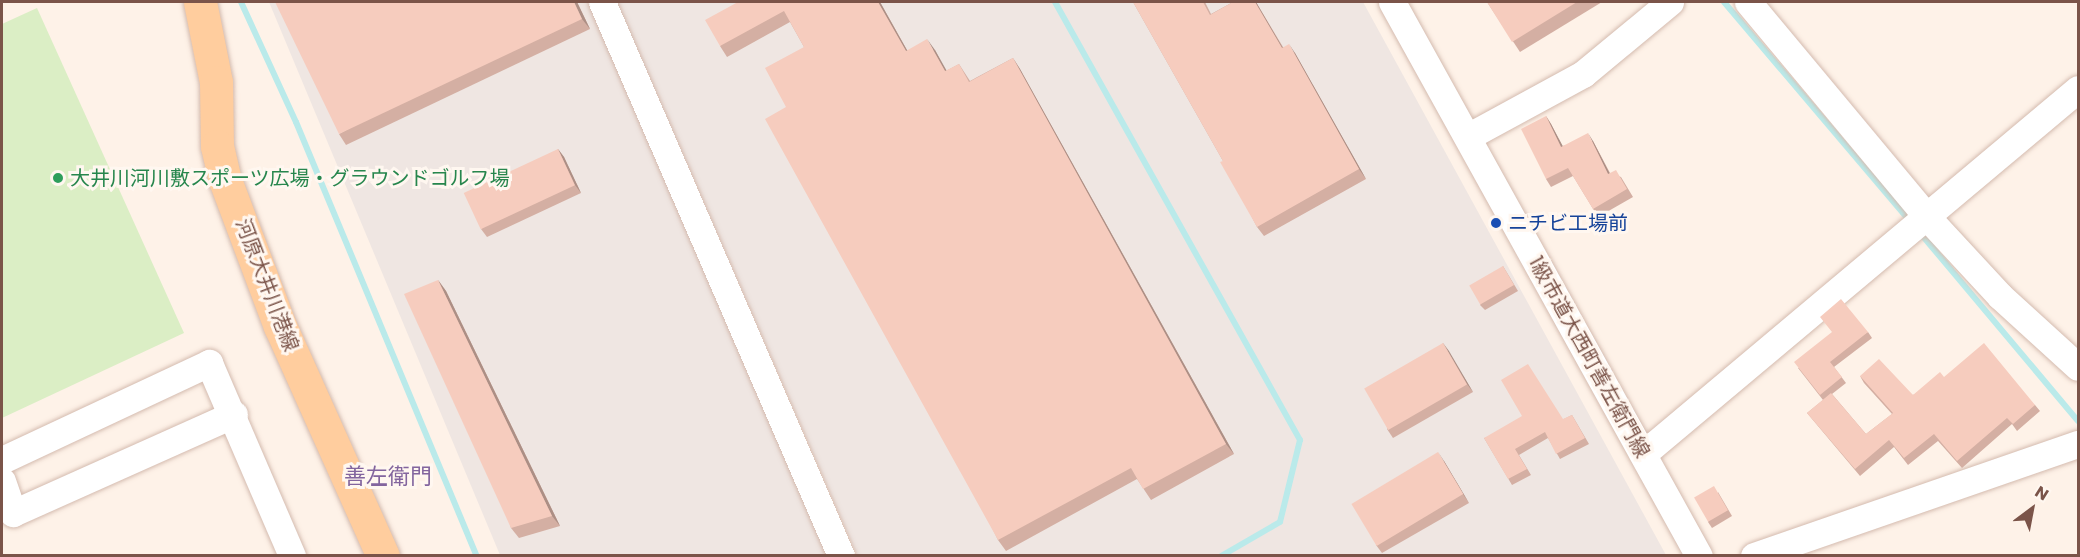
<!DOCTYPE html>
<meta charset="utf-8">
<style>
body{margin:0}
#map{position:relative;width:2080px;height:557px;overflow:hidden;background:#fef2e8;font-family:Poppins,"Noto Sans JP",sans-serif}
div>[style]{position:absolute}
.industrial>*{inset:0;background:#efe6e2}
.green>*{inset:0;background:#dbeec5}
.stream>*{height:6px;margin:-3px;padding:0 3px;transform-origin:3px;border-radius:3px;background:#baeaea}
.roads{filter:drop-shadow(0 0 2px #d4bbaf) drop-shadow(0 0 2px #d4bbaf)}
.minor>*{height:27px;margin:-13.5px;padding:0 13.5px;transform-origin:13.5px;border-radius:13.5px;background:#fff}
.major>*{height:33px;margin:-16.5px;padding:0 16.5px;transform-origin:16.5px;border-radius:16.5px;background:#ffcd9e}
.wall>*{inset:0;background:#d4afa3}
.shaded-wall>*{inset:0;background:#ac8f85}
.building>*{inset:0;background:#f6ccbe;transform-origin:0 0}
.dots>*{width:16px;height:16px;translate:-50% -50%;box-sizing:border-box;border:3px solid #fff7f0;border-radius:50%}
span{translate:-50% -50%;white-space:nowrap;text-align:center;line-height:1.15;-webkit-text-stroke:6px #fff7f0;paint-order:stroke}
.leisure-label{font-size:20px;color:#27864d}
.left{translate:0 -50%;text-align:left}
.transit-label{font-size:20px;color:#164399}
.street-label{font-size:20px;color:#7b5449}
.quarter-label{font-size:22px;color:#83659e}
.frame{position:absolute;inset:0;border:3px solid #7b5449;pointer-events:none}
.north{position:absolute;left:2002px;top:479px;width:60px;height:60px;-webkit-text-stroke:4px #fff7f0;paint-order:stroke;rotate:32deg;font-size:16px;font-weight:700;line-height:24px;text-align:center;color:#7b5449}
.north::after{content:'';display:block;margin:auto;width:21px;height:27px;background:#7b5449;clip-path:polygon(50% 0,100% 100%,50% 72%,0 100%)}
</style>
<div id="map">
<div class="industrial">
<i style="clip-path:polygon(269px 2px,588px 2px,827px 555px,500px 555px)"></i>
<i style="clip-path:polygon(617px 2px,1363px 2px,1666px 555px,857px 555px)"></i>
</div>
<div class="green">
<i style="clip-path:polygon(37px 8px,184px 333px,2px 418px,2px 24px)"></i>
</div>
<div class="stream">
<i style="left:241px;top:2px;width:132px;rotate:65.4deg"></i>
<i style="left:296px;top:122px;width:470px;rotate:67.4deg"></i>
<i style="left:1055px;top:2px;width:502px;rotate:60.78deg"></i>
<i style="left:1300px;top:440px;width:84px;rotate:103.7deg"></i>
<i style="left:1280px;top:522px;width:68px;rotate:150deg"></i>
<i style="left:1724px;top:2px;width:285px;rotate:49.7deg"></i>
<i style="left:1921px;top:234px;width:244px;rotate:50deg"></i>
</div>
<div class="roads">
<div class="minor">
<i style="left:602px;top:2px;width:603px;rotate:66.66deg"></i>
<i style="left:1392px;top:2px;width:633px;rotate:61.01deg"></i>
<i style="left:1748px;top:2px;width:278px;rotate:50.2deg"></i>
<i style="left:1926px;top:216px;width:109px;rotate:47.2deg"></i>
<i style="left:2000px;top:296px;width:105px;rotate:42.3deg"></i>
<i style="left:1469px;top:136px;width:130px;rotate:-28.5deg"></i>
<i style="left:1583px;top:74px;width:113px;rotate:-39.6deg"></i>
<i style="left:1643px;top:454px;width:568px;rotate:-40deg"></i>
<i style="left:2px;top:460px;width:229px;rotate:-25.1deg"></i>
<i style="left:209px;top:363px;width:210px;rotate:66.7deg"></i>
<i style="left:2px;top:481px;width:34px;rotate:71deg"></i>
<i style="left:13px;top:513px;width:242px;rotate:-24.1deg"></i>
<i style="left:1754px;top:556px;width:343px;rotate:-19.1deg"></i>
</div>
<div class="major">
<i style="left:200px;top:2px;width:82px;rotate:78.7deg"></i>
<i style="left:216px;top:82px;width:64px;rotate:89.1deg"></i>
<i style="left:217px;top:146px;width:35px;rotate:77deg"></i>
<i style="left:225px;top:180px;width:156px;rotate:69.4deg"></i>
<i style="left:280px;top:326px;width:252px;rotate:65.9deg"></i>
</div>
</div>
<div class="wall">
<i style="clip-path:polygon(577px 2px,590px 29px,346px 145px,339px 134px)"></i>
<i style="clip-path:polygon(738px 2px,880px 2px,907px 50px,935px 50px,946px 71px,959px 64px,970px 81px,1013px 58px,1020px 69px,1234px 454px,1151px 500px,1137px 479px,1006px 551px,998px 540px,786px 107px,804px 47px,790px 22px,727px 57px,720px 46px)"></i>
<i style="clip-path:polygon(1133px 2px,1205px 2px,1211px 14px,1233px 2px,1256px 2px,1283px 47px,1295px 53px,1366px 179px,1264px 236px,1257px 227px,1223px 161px)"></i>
<i style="clip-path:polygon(1487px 2px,1602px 2px,1520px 52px)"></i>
<i style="clip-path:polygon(1546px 116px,1551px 124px,1562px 146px,1593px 141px,1610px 173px,1621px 177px,1633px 197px,1598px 217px,1573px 176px,1551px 187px,1546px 179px)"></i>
<i style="clip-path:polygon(558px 149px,564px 157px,581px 193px,487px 237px,481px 229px)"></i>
<i style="clip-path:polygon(1503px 266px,1518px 291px,1485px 310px,1480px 305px)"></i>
<i style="clip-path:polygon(438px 280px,446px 291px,560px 526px,519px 538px,511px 528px)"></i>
<i style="clip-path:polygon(1868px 332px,1872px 338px,1834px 367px,1846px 383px,1832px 394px,1866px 434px,1892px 414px,1864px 383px,1860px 376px,1913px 395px,1944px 377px,2035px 405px,2040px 411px,2017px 431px,2012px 424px,1962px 468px,1938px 441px,1908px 465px,1894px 447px,1860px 476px,1807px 413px,1823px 400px,1798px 368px)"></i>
<i style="clip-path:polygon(1443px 343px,1473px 392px,1393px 438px,1387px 429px)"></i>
<i style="clip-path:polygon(1572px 415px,1589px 444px,1560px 459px,1548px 438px,1519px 455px,1531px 475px,1512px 485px,1484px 438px,1564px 419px)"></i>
<i style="clip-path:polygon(1444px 461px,1469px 503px,1382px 553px,1376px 545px)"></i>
<i style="clip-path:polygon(1718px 492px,1732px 516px,1712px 528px,1708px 522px)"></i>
</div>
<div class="shaded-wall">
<i style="clip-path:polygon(574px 2px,577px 2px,590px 29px,582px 19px)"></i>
<i style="clip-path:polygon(878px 2px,880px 2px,913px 61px,906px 51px)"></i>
<i style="clip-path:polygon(1255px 2px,1256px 2px,1288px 57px,1282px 48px)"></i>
<i style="clip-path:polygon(927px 39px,935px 50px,953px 82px,945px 71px)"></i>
<i style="clip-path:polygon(1289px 44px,1295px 53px,1366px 179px,1359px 169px)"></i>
<i style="clip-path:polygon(1013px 58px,1020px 69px,1234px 454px,1226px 444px)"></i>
<i style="clip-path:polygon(1546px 116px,1551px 124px,1567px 154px,1561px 147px)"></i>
<i style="clip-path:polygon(1588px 133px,1593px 141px,1614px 182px,1608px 174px)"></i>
<i style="clip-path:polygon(558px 149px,564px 157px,581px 193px,575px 185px)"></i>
<i style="clip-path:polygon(438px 280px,446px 291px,560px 526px,552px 516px)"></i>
<i style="clip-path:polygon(1443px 343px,1449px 351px,1473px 392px,1467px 384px)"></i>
<i style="clip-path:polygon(1438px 452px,1444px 461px,1469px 503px,1463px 494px)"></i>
</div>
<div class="building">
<i style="clip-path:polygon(275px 2px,574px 2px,582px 19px,339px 134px)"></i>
<i style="clip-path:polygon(738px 2px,878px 2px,906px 51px,927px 39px,945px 71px,959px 64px,969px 82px,1013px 58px,1226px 444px,1143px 489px,1131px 468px,998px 540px,765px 119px,786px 107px,765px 68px,804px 47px,784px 11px,720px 46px,705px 20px)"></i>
<i style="clip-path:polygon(1133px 2px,1203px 2px,1210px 15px,1233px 2px,1255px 2px,1282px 48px,1289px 44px,1359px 169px,1257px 227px,1220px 162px,1223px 161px)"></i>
<i style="clip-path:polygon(1487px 2px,1577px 2px,1512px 42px)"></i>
<i style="clip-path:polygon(1546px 116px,1561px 147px,1588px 133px,1608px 174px,1616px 170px,1627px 189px,1593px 209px,1568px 168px,1546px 179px,1521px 129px)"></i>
<i style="left:558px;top:149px;width:40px;height:104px;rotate:65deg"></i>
<i style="left:1503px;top:266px;width:22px;height:39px;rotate:60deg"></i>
<i style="clip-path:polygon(438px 280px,552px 516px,511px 528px,404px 294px)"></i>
<i style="clip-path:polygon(1841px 299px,1868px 332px,1830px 362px,1842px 377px,1820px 395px,1794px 362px,1832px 332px,1820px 317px)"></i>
<i style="left:1443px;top:343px;width:48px;height:91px;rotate:60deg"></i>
<i style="clip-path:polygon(1984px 343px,2035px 405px,2013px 424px,2007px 418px,1957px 461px,1934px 434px,1904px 458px,1889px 440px,1855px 469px,1807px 413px,1831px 393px,1866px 434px,1893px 413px,1860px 376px,1879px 359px,1913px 395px,1940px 372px,1944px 377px)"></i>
<i style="clip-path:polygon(1528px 364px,1563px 419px,1572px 415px,1585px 438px,1556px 454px,1545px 432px,1515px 449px,1527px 469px,1508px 479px,1484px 438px,1522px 416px,1501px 380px)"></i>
<i style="left:1438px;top:452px;width:49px;height:101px;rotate:59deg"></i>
<i style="left:1714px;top:486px;width:28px;height:23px;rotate:60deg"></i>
</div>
<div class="dots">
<i style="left:58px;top:178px;background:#2e9e5b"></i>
<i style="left:1496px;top:223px;background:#1a4fb4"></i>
</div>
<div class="leisure-label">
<span class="left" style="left:70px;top:178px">大井川河川敷スポーツ広場・グラウンドゴルフ場</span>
</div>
<div class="transit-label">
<span class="left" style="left:1508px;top:223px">ニチビ工場前</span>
</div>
<div class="street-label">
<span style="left:267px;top:285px;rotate:69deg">河原大井川港線</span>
<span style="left:1589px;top:357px;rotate:61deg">1級市道大西町善左衛門線</span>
</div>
<div class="quarter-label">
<span style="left:388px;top:477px">善左衛門</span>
</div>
<div class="frame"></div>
<div class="north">N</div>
</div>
